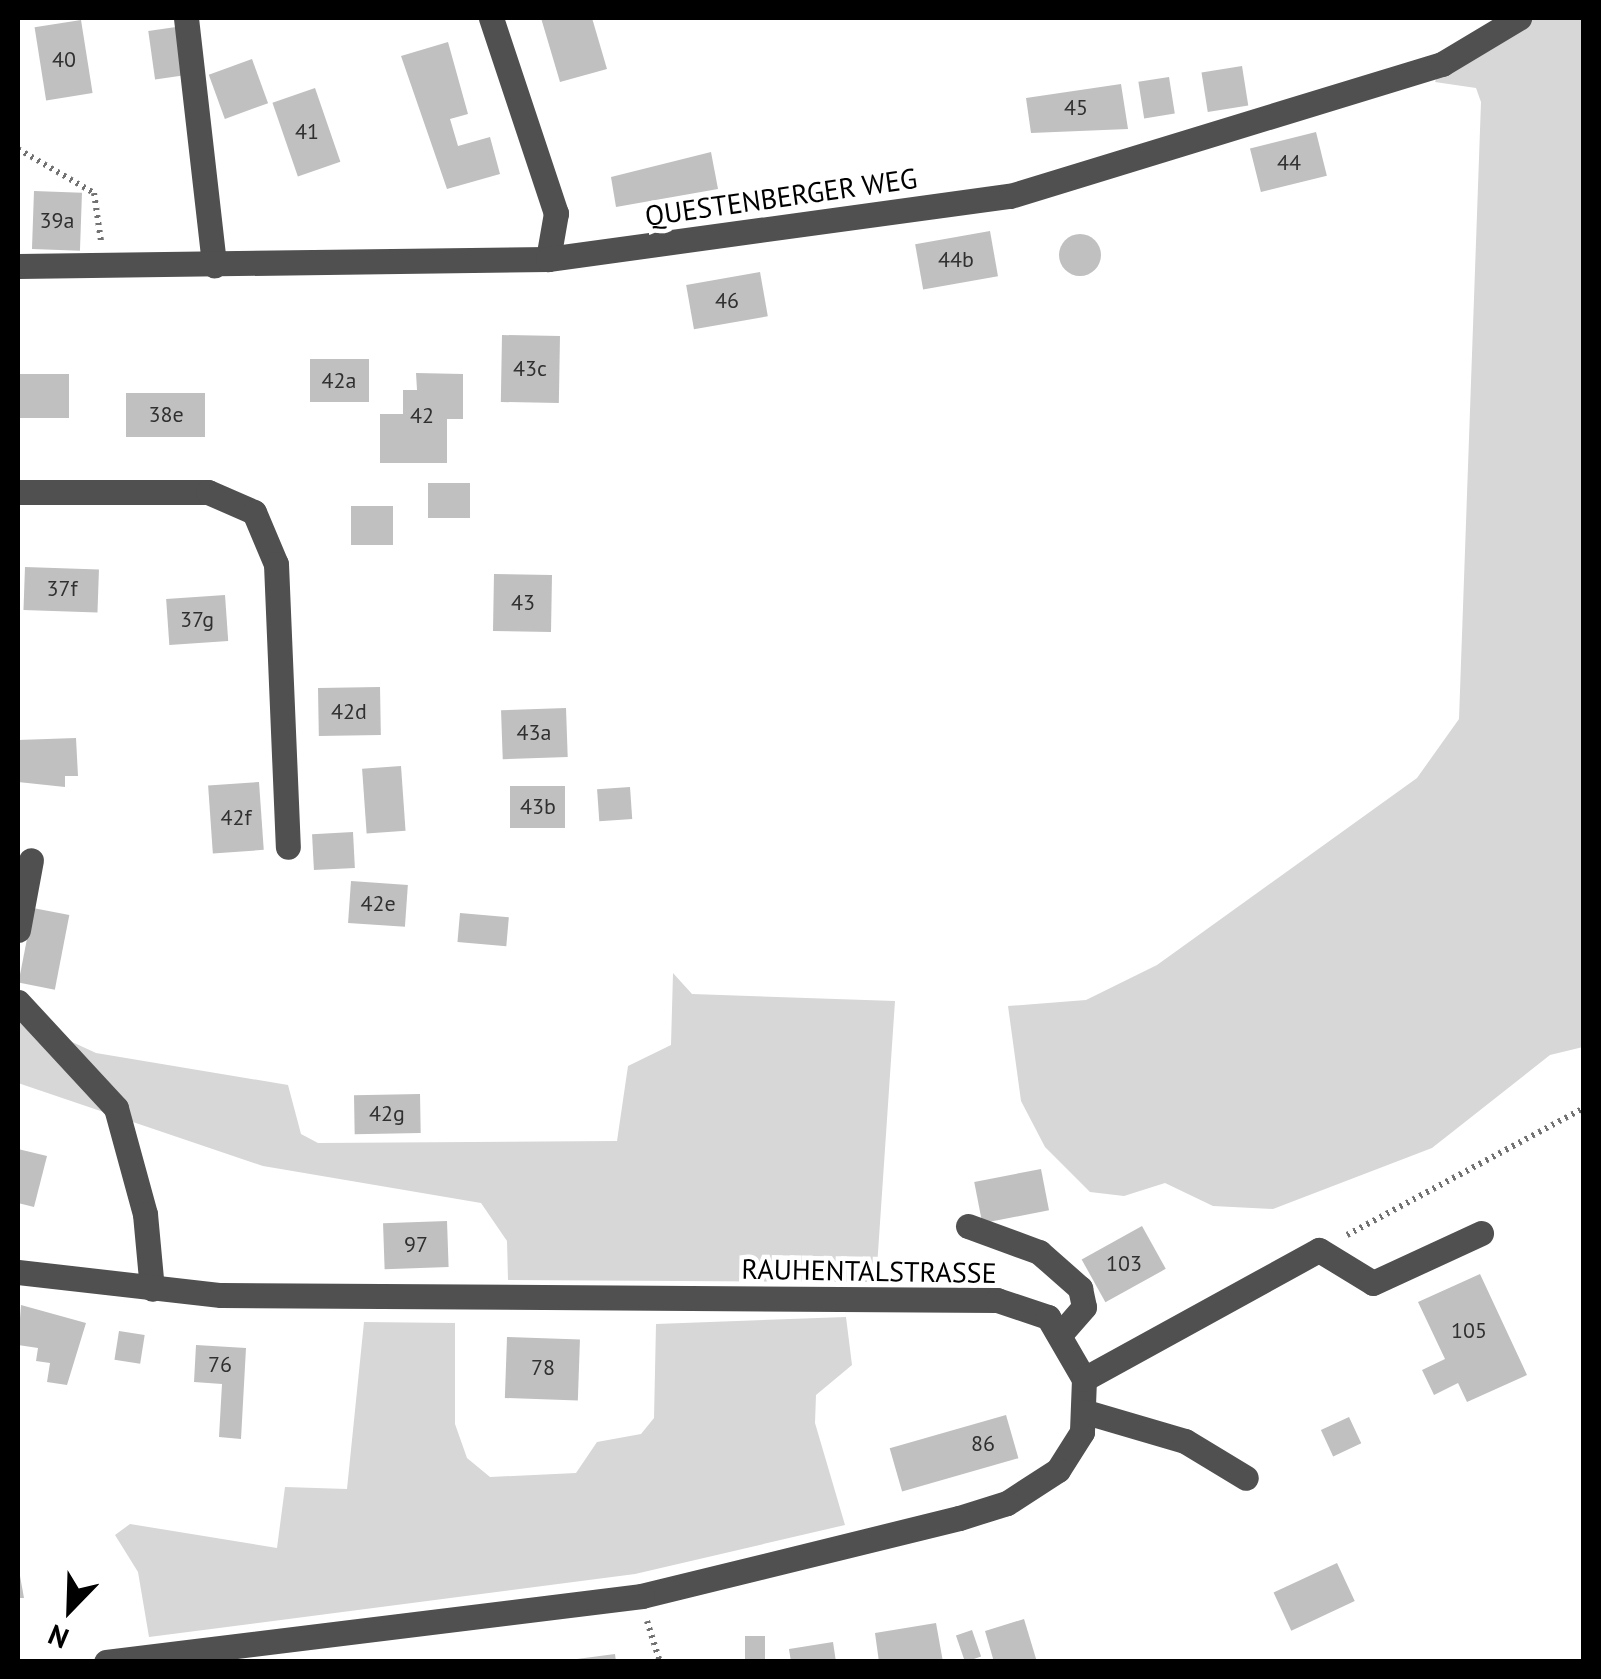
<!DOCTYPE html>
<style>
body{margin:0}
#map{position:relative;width:1601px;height:1679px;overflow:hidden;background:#fff;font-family:"PT Sans",sans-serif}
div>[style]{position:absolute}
.green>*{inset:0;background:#d7d7d7}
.building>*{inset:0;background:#c0c0c0;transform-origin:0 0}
.round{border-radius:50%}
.path>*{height:6px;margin-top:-3px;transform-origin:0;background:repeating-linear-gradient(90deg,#727272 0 2.5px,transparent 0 7.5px)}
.minor>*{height:25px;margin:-12.5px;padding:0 12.5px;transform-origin:12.5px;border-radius:12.5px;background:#505050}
span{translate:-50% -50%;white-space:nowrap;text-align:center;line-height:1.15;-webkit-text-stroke:9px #fff;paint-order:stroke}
.number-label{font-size:22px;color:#303030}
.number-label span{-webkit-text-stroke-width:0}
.street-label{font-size:28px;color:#000}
.frame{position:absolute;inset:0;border:20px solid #000;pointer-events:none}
.north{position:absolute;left:20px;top:1559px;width:100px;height:100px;-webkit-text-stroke:8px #fff;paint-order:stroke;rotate:203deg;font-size:28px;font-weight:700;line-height:40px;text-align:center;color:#000}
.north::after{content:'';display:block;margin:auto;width:35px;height:45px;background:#000;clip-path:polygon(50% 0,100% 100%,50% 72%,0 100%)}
</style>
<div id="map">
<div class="green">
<i style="clip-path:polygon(1519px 18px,1583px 18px,1583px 1047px,1550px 1055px,1432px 1148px,1273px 1209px,1213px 1206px,1165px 1183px,1124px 1196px,1090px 1192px,1045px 1147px,1021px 1101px,1008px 1006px,1086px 1000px,1157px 965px,1417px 778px,1459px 719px,1481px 102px,1476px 88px,1435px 82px,1442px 64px)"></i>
<i style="clip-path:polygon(673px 973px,692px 994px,895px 1001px,876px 1282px,508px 1280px,507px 1241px,481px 1203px,263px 1166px,18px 1083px,18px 1017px,96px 1053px,288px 1085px,301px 1134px,318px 1143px,617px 1141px,628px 1066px,671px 1045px)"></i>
<i style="clip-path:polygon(846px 1317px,852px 1365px,816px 1395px,815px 1423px,845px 1525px,635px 1574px,149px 1637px,138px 1572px,115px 1535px,130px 1524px,277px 1548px,285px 1487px,347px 1489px,364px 1322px,455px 1323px,455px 1424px,467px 1458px,490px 1477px,576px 1473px,597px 1442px,641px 1434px,654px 1418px,656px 1324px)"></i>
</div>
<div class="building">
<i style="clip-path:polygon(541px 18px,592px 18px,607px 69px,560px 82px)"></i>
<i style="left:81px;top:20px;width:74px;height:47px;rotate:81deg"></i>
<i style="left:176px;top:27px;width:49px;height:28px;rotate:82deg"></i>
<i style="clip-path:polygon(448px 42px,468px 114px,450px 119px,458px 146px,490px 137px,500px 174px,447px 189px,401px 56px)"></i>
<i style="left:252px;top:59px;width:47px;height:46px;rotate:70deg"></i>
<i style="left:1242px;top:66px;width:40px;height:41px;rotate:81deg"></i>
<i style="left:1169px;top:77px;width:37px;height:31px;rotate:81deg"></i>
<i style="clip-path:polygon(1121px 84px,1128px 129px,1031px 133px,1026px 98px)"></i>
<i style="left:315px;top:88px;width:78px;height:45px;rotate:71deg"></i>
<i style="left:1316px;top:132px;width:45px;height:68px;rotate:76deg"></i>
<i style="clip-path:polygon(711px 152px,718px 189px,616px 207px,611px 177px)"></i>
<i style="left:34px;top:191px;width:48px;height:58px;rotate:2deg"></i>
<i style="left:990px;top:231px;width:46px;height:76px;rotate:80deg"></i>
<i class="round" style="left:1059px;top:234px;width:42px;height:42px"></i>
<i style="left:760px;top:272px;width:45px;height:75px;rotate:80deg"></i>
<i style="left:502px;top:335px;width:58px;height:67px;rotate:1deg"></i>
<i style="left:369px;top:359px;width:43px;height:59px;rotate:90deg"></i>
<i style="clip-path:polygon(416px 373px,463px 374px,463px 419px,447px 419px,447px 463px,380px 463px,380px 414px,403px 414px,403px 390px,417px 390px)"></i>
<i style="left:18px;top:374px;width:51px;height:44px"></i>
<i style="left:126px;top:393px;width:79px;height:44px"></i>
<i style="left:470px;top:483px;width:35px;height:42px;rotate:90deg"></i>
<i style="left:393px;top:506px;width:39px;height:42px;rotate:90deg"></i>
<i style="left:25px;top:567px;width:74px;height:43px;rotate:2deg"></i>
<i style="left:494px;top:574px;width:58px;height:57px;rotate:1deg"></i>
<i style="left:225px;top:595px;width:46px;height:59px;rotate:86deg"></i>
<i style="left:380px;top:687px;width:48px;height:62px;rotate:89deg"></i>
<i style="left:566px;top:708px;width:49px;height:65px;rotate:88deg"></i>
<i style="clip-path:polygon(76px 738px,78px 776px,65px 776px,65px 787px,18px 782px,18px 740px)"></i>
<i style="left:401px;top:766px;width:65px;height:39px;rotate:86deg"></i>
<i style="left:259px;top:782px;width:68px;height:51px;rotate:86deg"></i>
<i style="left:510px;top:786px;width:55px;height:42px"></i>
<i style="left:630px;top:787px;width:32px;height:33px;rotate:86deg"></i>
<i style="left:353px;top:832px;width:36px;height:41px;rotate:87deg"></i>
<i style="left:351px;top:881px;width:57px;height:42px;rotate:4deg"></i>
<i style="left:33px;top:908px;width:37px;height:76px;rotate:11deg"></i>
<i style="left:460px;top:913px;width:49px;height:29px;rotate:5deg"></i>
<i style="left:420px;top:1094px;width:39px;height:66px;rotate:89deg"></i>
<i style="clip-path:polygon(18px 1149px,47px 1156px,34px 1207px,18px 1203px)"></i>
<i style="left:1041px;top:1169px;width:42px;height:68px;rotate:79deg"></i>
<i style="left:447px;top:1221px;width:46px;height:64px;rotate:88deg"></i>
<i style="left:1142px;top:1226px;width:49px;height:69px;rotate:61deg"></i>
<i style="clip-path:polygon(1480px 1274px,1527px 1375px,1467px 1402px,1458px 1383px,1434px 1395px,1422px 1370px,1445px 1359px,1418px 1302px)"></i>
<i style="clip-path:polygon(21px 1305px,86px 1323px,67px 1385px,47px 1382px,50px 1363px,36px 1361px,38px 1348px,18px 1345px)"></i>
<i style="left:119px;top:1331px;width:26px;height:29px;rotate:9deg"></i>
<i style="left:507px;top:1337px;width:73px;height:61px;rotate:2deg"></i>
<i style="clip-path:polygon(196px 1345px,246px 1348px,241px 1439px,219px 1437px,222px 1384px,194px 1382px)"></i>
<i style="left:1006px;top:1415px;width:45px;height:121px;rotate:74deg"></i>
<i style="left:1349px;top:1417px;width:29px;height:31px;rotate:65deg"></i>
<i style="left:1337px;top:1563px;width:42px;height:70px;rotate:65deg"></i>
<i style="clip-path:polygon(18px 1565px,24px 1598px,18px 1598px)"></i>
<i style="clip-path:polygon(1024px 1619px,1037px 1662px,994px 1662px,985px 1631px)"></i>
<i style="clip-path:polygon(936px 1623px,943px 1662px,879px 1662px,875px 1633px)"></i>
<i style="left:972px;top:1630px;width:28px;height:17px;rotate:71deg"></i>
<i style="left:745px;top:1636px;width:20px;height:26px"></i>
<i style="clip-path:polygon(833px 1642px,836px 1662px,791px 1662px,789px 1649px)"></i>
<i style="clip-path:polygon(615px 1654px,616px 1662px,577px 1662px,577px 1659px)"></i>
</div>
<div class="path">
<i style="left:18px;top:149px;width:88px;rotate:30.1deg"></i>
<i style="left:94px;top:193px;width:49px;rotate:81.7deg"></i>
<i style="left:1347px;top:1235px;width:269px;rotate:-28.2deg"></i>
<i style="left:647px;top:1621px;width:43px;rotate:72.4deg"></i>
</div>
<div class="minor">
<i style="left:186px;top:18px;width:249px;rotate:83.5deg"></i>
<i style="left:491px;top:18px;width:206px;rotate:71.6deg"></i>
<i style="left:556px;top:213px;width:47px;rotate:99.9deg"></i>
<i style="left:18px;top:266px;width:530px;rotate:-0.76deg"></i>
<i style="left:548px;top:259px;width:466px;rotate:-7.8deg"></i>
<i style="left:1010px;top:196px;width:452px;rotate:-17deg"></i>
<i style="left:1442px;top:64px;width:90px;rotate:-30.9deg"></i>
<i style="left:18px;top:492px;width:190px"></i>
<i style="left:208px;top:492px;width:50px;rotate:23.5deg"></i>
<i style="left:254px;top:512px;width:56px;rotate:67.1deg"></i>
<i style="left:276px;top:564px;width:283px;rotate:87.6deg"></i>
<i style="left:18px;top:930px;width:71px;rotate:-79.5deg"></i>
<i style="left:18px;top:1002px;width:144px;rotate:47.2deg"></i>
<i style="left:116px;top:1108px;width:110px;rotate:74.7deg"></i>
<i style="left:145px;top:1214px;width:75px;rotate:84.7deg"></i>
<i style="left:968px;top:1226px;width:76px;rotate:20.1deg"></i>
<i style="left:1039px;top:1252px;width:55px;rotate:41.3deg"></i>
<i style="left:1080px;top:1288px;width:19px;rotate:78deg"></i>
<i style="left:1084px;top:1307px;width:32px;rotate:131deg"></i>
<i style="left:18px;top:1272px;width:204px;rotate:6.5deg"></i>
<i style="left:221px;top:1295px;width:776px;rotate:0.37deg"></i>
<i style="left:997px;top:1300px;width:54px;rotate:18.4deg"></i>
<i style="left:1048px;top:1317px;width:72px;rotate:59.9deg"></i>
<i style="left:1084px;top:1379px;width:53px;rotate:92.2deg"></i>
<i style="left:1082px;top:1432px;width:45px;rotate:122.3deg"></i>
<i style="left:1058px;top:1470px;width:61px;rotate:147.1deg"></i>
<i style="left:1007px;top:1503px;width:50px;rotate:162.6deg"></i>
<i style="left:959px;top:1518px;width:326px;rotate:166.2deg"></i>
<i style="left:642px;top:1596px;width:540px;rotate:172.98deg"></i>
<i style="left:1084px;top:1379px;width:268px;rotate:-28.8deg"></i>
<i style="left:1319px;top:1250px;width:63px;rotate:31.4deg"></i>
<i style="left:1373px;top:1283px;width:119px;rotate:-24.8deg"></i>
<i style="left:1086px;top:1412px;width:103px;rotate:16.3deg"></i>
<i style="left:1185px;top:1441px;width:71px;rotate:31.2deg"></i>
</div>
<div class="number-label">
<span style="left:64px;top:60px">40</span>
<span style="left:1076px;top:108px">45</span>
<span style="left:307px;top:132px">41</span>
<span style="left:1289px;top:163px">44</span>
<span style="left:57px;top:221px">39a</span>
<span style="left:956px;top:260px">44b</span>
<span style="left:727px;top:301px">46</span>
<span style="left:530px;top:369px">43c</span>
<span style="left:339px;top:381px">42a</span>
<span style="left:166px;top:415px">38e</span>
<span style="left:422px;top:416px">42</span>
<span style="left:62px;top:589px">37f</span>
<span style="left:523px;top:603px">43</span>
<span style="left:197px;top:620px">37g</span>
<span style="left:349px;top:712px">42d</span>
<span style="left:534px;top:733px">43a</span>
<span style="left:538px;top:807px">43b</span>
<span style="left:236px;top:818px">42f</span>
<span style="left:378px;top:904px">42e</span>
<span style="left:387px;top:1114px">42g</span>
<span style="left:416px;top:1245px">97</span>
<span style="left:1124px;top:1264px">103</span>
<span style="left:1469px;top:1331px">105</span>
<span style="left:220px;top:1365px">76</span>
<span style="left:543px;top:1368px">78</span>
<span style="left:983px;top:1444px">86</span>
</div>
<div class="street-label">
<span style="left:781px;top:197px;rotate:-8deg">QUESTENBERGER WEG</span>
<span style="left:869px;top:1271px;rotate:1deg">RAUHENTALSTRASSE</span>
</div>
<div class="frame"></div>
<div class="north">N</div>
</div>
